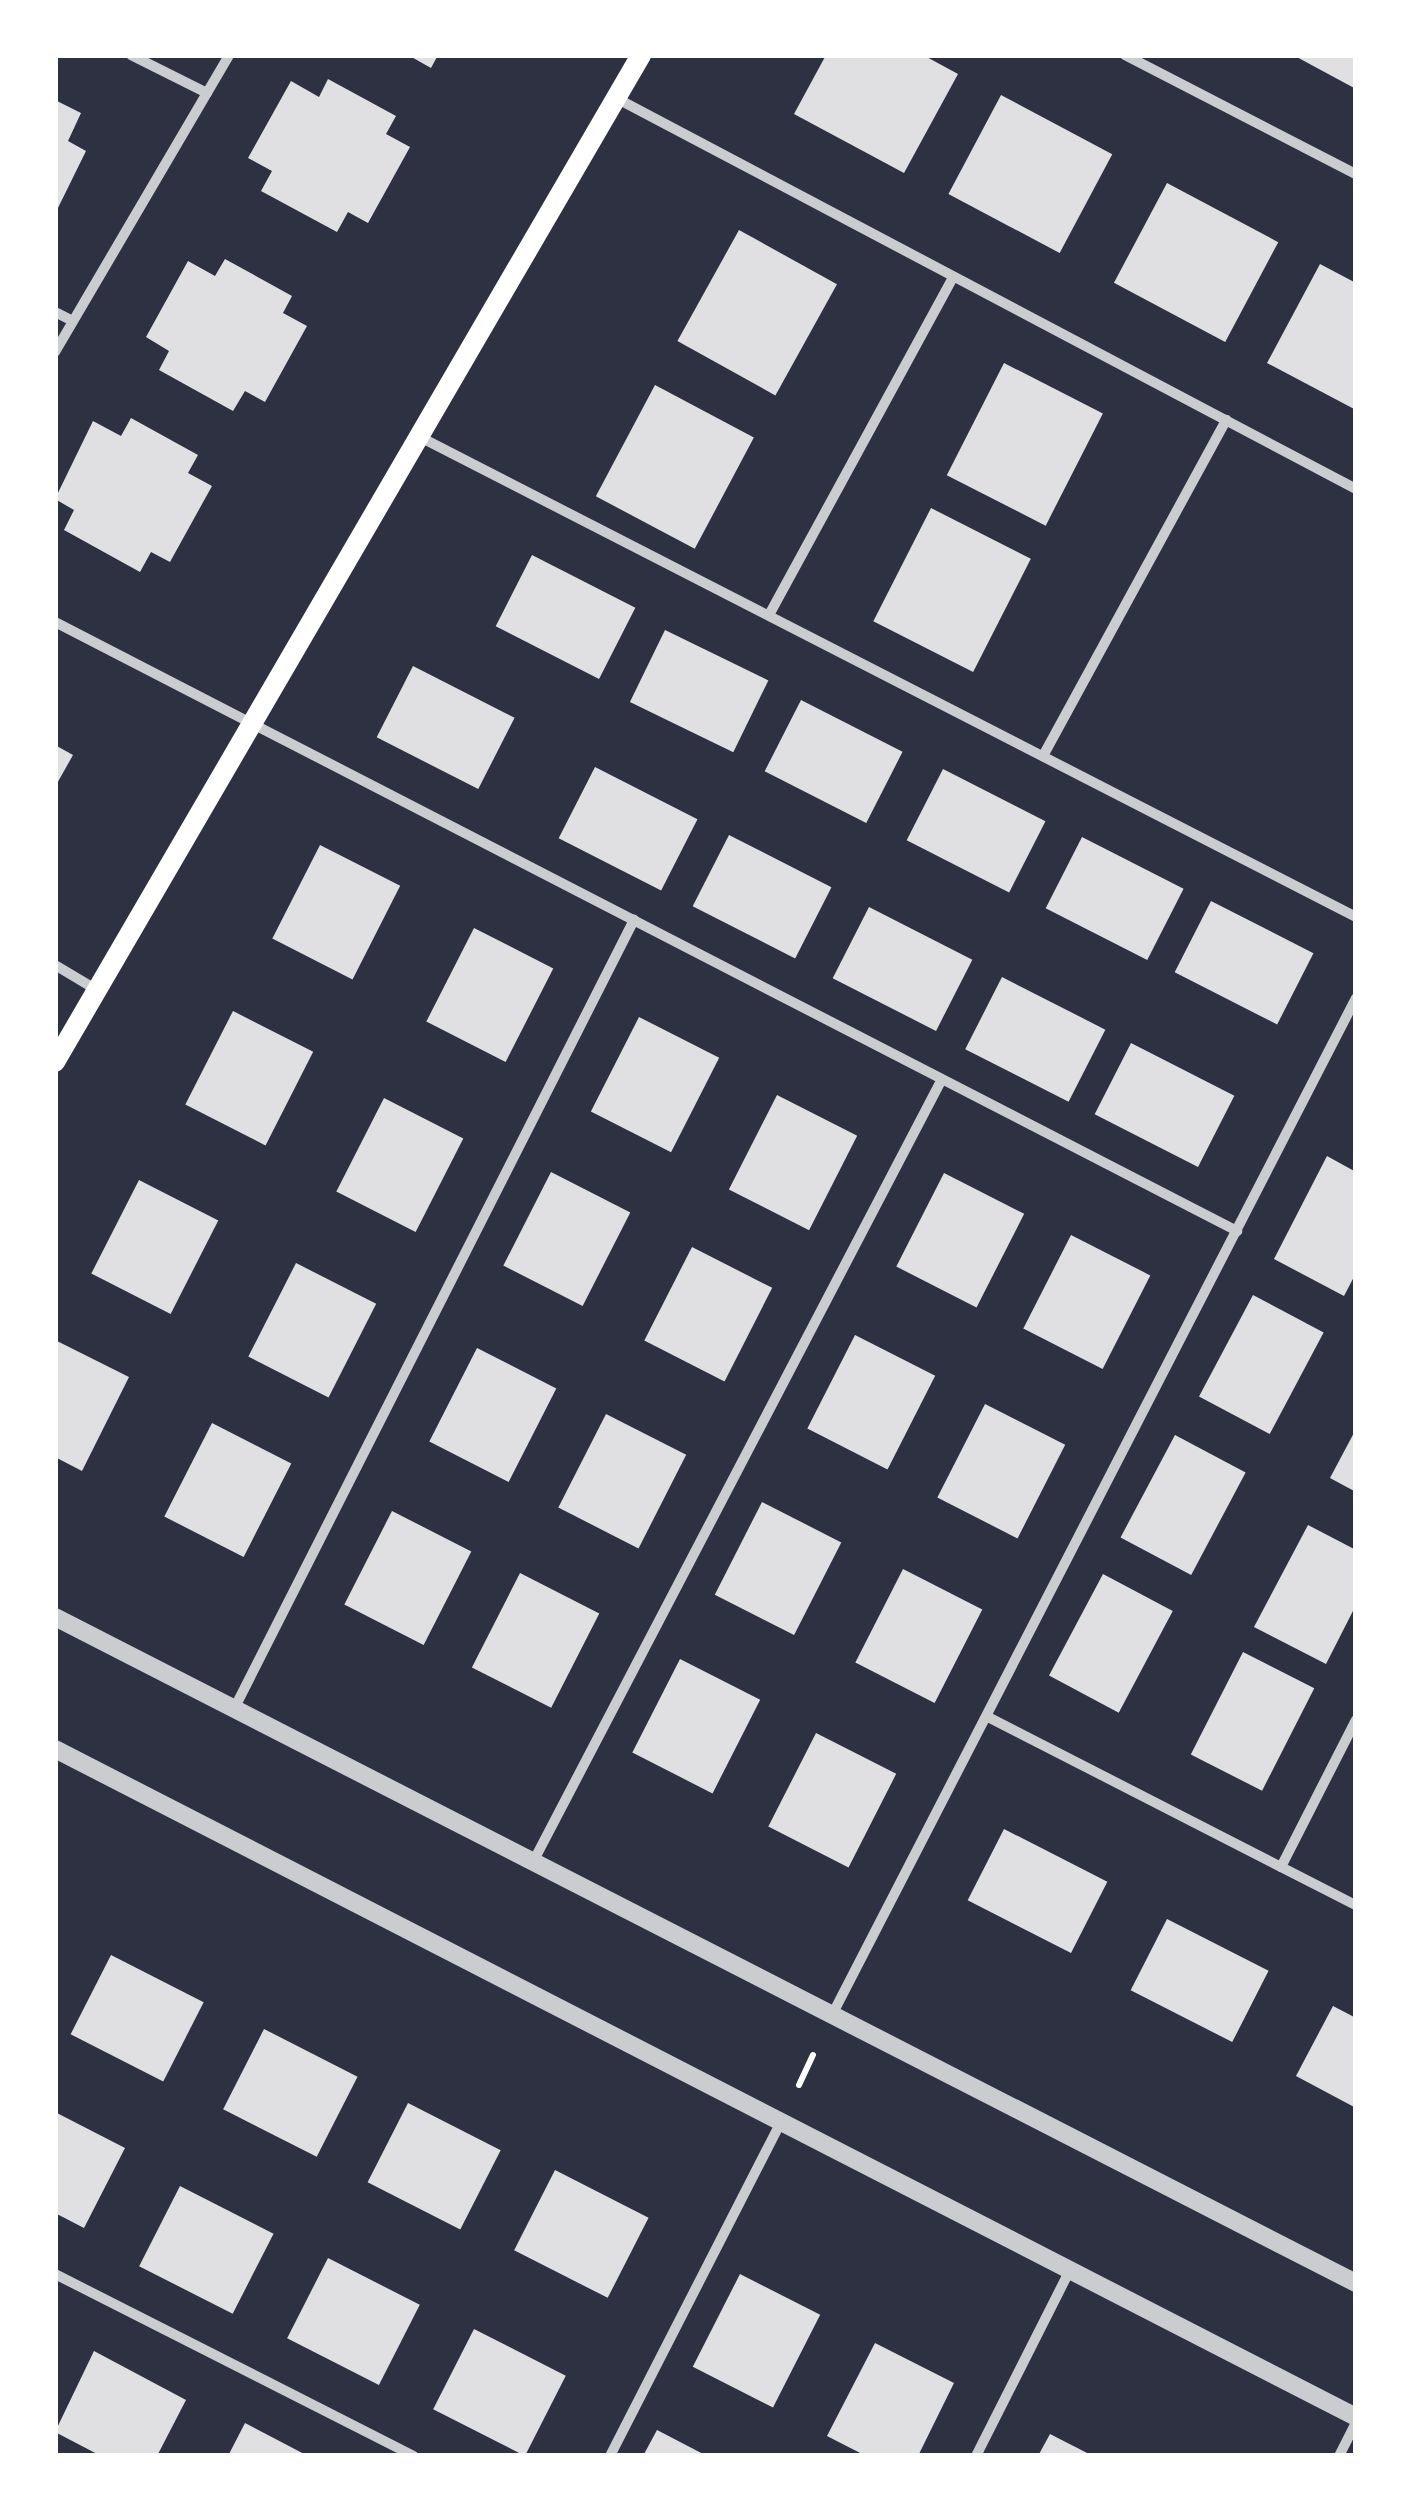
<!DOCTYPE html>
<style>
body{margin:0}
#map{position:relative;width:1411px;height:2511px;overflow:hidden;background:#2d3142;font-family:Poppins,sans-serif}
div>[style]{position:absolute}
.building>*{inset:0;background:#e0e0e3;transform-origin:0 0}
.path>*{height:6px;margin:-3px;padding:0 3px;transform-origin:3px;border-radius:3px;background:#fff}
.minor>*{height:10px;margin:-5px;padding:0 5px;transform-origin:5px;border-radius:5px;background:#caccd0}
.tertiary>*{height:18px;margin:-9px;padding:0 9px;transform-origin:9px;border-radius:9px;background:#caccd0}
.secondary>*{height:20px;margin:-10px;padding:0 10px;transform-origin:10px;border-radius:10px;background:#fff}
span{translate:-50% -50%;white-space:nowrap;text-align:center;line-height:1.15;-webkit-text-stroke:10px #fff;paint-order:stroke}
.frame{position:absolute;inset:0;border:58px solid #fff;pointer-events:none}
</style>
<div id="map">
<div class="building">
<i style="clip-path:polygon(408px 55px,438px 55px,431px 68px)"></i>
<i style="clip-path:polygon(826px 55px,923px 55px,958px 74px,904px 173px,794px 114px)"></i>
<i style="clip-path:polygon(1293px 55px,1356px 55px,1356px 89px)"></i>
<i style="clip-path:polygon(328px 79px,396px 116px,386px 134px,410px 147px,368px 223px,348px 212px,337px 232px,261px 191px,272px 171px,248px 158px,291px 81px,319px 97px)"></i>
<i style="left:1001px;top:95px;width:126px;height:112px;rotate:28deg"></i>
<i style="clip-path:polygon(55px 100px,81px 113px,68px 141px,86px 151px,55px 214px)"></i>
<i style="left:1167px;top:183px;width:126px;height:113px;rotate:28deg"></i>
<i style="left:739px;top:230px;width:112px;height:127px;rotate:29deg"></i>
<i style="clip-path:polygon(225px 259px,292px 296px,283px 313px,307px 326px,265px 402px,245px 391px,233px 411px,159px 370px,169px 351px,146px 337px,188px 261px,215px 276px)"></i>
<i style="clip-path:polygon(1320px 264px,1356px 283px,1356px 410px,1267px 363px)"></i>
<i style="left:1004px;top:363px;width:111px;height:126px;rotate:27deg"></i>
<i style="left:655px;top:385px;width:112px;height:126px;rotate:28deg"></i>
<i style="clip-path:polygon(131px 418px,198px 455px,188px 473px,212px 486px,170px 562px,151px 552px,140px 572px,64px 530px,74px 510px,55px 499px,93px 421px,121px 436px)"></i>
<i style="left:931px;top:508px;width:112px;height:127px;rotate:27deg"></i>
<i style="left:532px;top:555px;width:116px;height:80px;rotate:27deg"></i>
<i style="left:665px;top:630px;width:115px;height:80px;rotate:26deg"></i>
<i style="left:413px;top:666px;width:114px;height:80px;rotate:27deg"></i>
<i style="left:801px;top:700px;width:114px;height:80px;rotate:27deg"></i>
<i style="clip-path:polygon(55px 745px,73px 755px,55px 787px)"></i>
<i style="left:595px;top:767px;width:115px;height:80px;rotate:27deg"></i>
<i style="left:943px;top:769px;width:115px;height:80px;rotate:27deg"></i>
<i style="left:729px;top:835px;width:115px;height:80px;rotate:27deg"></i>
<i style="left:1082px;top:837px;width:114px;height:80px;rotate:27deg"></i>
<i style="left:320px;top:845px;width:90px;height:105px;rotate:27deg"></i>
<i style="left:1211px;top:901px;width:115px;height:80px;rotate:27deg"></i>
<i style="left:869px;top:907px;width:116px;height:80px;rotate:27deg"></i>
<i style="left:474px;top:928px;width:89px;height:105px;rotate:27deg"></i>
<i style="left:1002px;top:977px;width:116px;height:81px;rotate:27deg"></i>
<i style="left:233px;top:1011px;width:90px;height:105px;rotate:27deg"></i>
<i style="left:639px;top:1017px;width:90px;height:106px;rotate:27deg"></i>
<i style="left:1131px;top:1043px;width:116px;height:80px;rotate:27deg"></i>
<i style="left:777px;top:1095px;width:90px;height:106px;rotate:27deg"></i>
<i style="left:384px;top:1098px;width:89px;height:105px;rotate:27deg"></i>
<i style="clip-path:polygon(1327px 1156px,1356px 1172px,1356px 1273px,1344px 1296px,1274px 1259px)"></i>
<i style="left:551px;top:1172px;width:89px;height:105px;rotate:27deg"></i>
<i style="left:944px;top:1173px;width:90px;height:105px;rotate:27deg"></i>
<i style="left:139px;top:1180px;width:89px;height:105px;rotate:27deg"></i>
<i style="left:1071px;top:1235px;width:89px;height:105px;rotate:27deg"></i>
<i style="left:692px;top:1247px;width:90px;height:105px;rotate:27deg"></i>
<i style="left:296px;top:1263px;width:90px;height:105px;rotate:27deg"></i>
<i style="left:1253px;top:1295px;width:80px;height:115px;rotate:28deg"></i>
<i style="left:855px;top:1335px;width:90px;height:105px;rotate:27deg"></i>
<i style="clip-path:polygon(55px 1340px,129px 1377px,82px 1471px,55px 1457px)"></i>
<i style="left:477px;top:1348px;width:89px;height:105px;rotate:27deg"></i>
<i style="left:985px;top:1404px;width:90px;height:105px;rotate:27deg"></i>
<i style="left:606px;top:1414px;width:90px;height:105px;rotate:27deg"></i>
<i style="left:212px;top:1423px;width:89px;height:105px;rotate:27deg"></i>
<i style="clip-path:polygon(1356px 1429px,1356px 1492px,1330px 1478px)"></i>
<i style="left:1175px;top:1435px;width:80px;height:116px;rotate:28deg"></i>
<i style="left:762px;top:1502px;width:89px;height:104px;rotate:27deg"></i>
<i style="left:392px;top:1511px;width:89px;height:105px;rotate:27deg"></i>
<i style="clip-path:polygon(1308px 1525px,1356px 1550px,1356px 1605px,1326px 1664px,1254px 1627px)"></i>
<i style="left:903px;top:1569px;width:89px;height:105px;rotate:27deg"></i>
<i style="left:520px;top:1573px;width:89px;height:106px;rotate:27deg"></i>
<i style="left:1103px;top:1574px;width:79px;height:115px;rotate:28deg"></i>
<i style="left:1243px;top:1652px;width:80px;height:115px;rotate:27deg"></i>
<i style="left:680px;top:1659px;width:90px;height:105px;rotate:27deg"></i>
<i style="left:816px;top:1733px;width:90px;height:105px;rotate:27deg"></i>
<i style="left:1004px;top:1829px;width:116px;height:80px;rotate:27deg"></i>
<i style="left:1167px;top:1919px;width:114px;height:80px;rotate:27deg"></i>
<i style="left:111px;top:1955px;width:104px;height:89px;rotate:27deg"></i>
<i style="clip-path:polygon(1333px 2006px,1356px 2018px,1356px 2108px,1296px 2076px)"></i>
<i style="left:264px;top:2029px;width:105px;height:90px;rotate:27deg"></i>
<i style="left:408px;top:2103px;width:104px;height:89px;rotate:27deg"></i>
<i style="clip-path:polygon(55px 2112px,125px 2148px,84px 2228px,55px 2213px)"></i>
<i style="left:555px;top:2170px;width:105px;height:90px;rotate:27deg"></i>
<i style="left:180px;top:2186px;width:105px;height:90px;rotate:27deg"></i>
<i style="left:328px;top:2258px;width:103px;height:90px;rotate:27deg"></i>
<i style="left:740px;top:2274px;width:90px;height:104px;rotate:27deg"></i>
<i style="left:474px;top:2329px;width:103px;height:90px;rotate:27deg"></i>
<i style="clip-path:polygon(875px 2343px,954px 2383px,918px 2456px,866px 2456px,827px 2436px)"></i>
<i style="clip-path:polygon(94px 2351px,186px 2400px,157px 2456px,101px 2456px,55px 2432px)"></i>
<i style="clip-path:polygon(245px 2423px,308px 2456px,228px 2456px)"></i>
<i style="clip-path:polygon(657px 2430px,707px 2456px,643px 2456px)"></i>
<i style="clip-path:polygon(1050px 2434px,1093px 2456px,1038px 2456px)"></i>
</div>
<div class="path">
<i style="left:799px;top:2085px;width:33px;rotate:-65deg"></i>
</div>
<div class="minor">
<i style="left:131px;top:55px;width:85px;rotate:26.6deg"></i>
<i style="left:1125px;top:55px;width:260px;rotate:27.3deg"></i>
<i style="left:616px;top:98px;width:837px;rotate:27.85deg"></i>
<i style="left:55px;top:312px;width:20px;rotate:27deg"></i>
<i style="left:55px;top:352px;width:344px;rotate:-59.6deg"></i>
<i style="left:420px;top:437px;width:1052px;rotate:27.15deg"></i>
<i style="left:769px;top:615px;width:385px;rotate:-61.4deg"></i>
<i style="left:55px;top:622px;width:1330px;rotate:27.26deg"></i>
<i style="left:1043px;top:756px;width:383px;rotate:-61.4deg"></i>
<i style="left:55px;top:965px;width:49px;rotate:30.8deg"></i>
<i style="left:234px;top:1709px;width:885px;rotate:-63.12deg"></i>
<i style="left:988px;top:1717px;width:413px;rotate:27.1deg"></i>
<i style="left:533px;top:1862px;width:883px;rotate:-62.42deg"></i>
<i style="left:1281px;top:1867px;width:165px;rotate:-63deg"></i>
<i style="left:832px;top:2015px;width:1144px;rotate:-62.74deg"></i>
<i style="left:55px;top:2274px;width:402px;rotate:26.9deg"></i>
<i style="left:610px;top:2456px;width:375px;rotate:-62.9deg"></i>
<i style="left:976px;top:2456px;width:208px;rotate:-63.2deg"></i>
<i style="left:1339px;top:2456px;width:37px;rotate:-63deg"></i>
</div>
<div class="tertiary">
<i style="left:55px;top:1617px;width:1462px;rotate:27.11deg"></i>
<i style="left:55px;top:1749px;width:1462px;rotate:27.18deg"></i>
</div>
<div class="secondary">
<i style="left:55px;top:1062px;width:1165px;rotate:-59.8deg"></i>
</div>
<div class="frame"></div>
</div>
